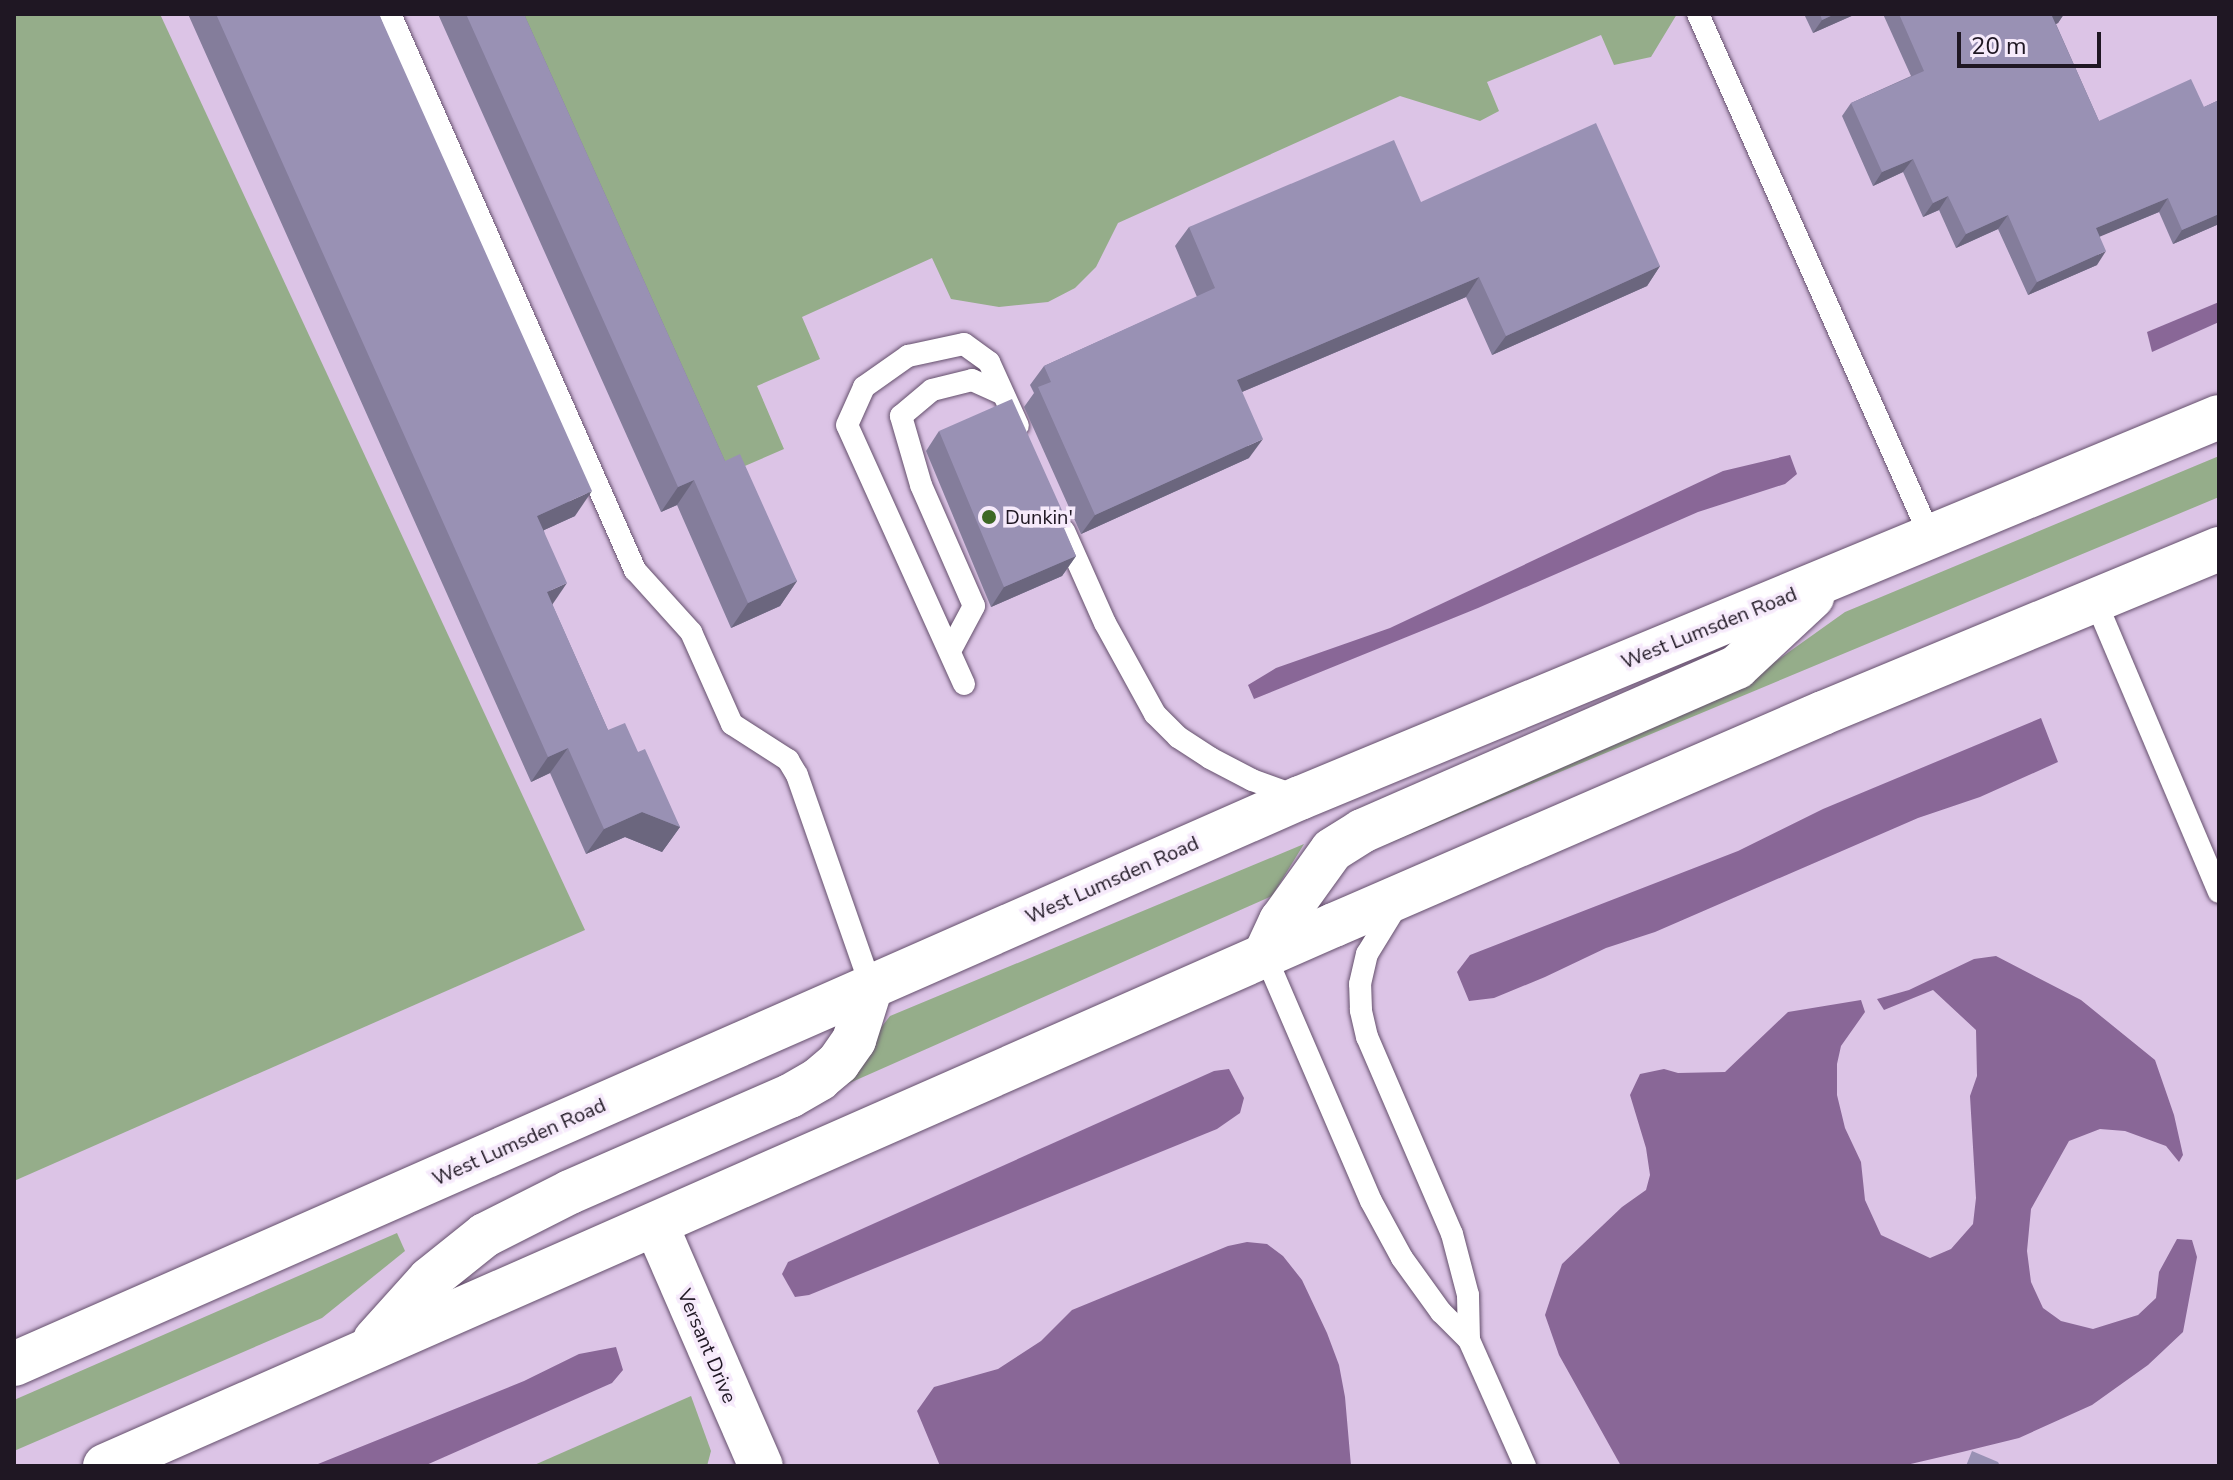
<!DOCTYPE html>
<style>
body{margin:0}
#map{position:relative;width:2233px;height:1480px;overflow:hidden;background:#dcc4e6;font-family:"Nunito Sans",sans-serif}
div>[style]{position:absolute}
.green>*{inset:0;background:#95ad8a}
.water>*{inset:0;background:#896797}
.roads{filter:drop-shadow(0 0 2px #65506d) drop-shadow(0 0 2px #65506d)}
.lane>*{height:22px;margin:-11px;padding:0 11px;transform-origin:11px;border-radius:11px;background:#fff}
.street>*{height:44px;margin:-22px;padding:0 22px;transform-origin:22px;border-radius:22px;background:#fff}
.secondary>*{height:44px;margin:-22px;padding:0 22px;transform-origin:22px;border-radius:22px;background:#fff}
.wall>*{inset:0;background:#847d9b}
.shaded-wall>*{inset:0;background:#6b667e}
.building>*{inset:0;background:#9991b4}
.dots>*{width:22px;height:22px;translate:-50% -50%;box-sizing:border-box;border:4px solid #f6eafb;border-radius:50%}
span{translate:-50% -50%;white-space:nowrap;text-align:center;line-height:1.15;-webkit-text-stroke:7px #f6eafb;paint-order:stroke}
.poi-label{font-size:20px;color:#1f1723}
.left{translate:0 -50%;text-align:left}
.street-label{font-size:20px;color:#1f1723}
.frame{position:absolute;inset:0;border:16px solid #1f1723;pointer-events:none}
.scale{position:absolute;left:1957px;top:32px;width:144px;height:36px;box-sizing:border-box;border:4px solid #1f1723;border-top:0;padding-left:10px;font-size:24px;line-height:28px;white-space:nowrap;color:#1f1723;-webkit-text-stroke:6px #f6eafb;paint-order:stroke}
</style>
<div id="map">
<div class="green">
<i style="clip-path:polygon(14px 14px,160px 14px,585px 930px,14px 1181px)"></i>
<i style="clip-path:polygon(504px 14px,1677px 14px,1651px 57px,1614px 65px,1601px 35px,1487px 82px,1499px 111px,1480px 121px,1400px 96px,1118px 223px,1096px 267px,1075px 288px,1048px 302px,999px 307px,951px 299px,932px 258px,802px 317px,820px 359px,757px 386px,784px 449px,710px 481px)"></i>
<i style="clip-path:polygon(2219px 456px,2219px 497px,1378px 848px,1755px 676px,1845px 612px)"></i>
<i style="clip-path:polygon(1304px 844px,1272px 896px,748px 1128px,873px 1038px,890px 1016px)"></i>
<i style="clip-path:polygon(397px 1233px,405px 1251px,322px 1318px,14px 1451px,14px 1400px)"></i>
<i style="clip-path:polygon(691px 1396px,711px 1451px,707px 1466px,532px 1466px)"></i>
</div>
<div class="water">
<i style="clip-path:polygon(2219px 302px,2219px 322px,2152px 352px,2147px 332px)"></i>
<i style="clip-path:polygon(1790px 455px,1797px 474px,1785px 484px,1698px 512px,1478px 608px,1254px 699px,1248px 685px,1276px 668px,1390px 628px,1723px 471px)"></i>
<i style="clip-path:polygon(2041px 718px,2058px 762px,1980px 797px,1918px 818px,1655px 932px,1606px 948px,1545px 977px,1494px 998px,1469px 1001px,1457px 972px,1470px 955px,1738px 851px,1823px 809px)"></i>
<i style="clip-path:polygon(1996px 956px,2081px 1000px,2155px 1060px,2174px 1115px,2183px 1155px,2179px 1162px,2166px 1146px,2125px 1131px,2100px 1129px,2069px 1141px,2031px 1209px,2027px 1251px,2031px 1282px,2043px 1308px,2061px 1321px,2093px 1329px,2138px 1315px,2156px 1298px,2159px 1272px,2177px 1239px,2192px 1240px,2197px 1257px,2183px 1332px,2148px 1365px,2092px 1405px,2019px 1438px,1962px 1452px,1902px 1466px,1621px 1466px,1559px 1355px,1545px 1315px,1562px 1264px,1622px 1207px,1646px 1190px,1650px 1175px,1646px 1148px,1630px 1095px,1640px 1074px,1664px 1069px,1678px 1073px,1725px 1072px,1788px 1012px,1861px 1000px,1865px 1012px,1841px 1046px,1837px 1064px,1837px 1095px,1845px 1128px,1861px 1162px,1865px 1200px,1881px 1235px,1930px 1258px,1951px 1249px,1973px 1224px,1976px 1198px,1970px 1096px,1977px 1076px,1976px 1030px,1933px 990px,1884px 1010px,1877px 999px,1909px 990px,1974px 959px)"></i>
<i style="clip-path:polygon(1229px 1069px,1244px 1098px,1240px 1113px,1217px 1129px,809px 1295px,795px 1297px,782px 1274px,788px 1262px,1214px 1071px)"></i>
<i style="clip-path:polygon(1247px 1242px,1267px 1244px,1283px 1256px,1302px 1280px,1327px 1333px,1339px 1365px,1345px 1397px,1351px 1466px,940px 1466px,917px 1411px,934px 1387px,998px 1369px,1041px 1341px,1072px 1310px,1228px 1246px)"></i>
<i style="clip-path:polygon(616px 1347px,623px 1370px,612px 1383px,424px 1466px,313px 1466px,524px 1381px,579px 1354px)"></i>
</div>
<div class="roads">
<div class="lane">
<i style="left:390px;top:14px;width:608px;rotate:66.22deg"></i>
<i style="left:635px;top:570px;width:84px;rotate:47.9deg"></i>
<i style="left:691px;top:632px;width:101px;rotate:66deg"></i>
<i style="left:732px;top:724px;width:67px;rotate:32.7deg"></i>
<i style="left:788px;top:760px;width:17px;rotate:59deg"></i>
<i style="left:797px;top:775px;width:224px;rotate:70.7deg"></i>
<i style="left:1698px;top:14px;width:573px;rotate:66.03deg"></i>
<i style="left:1064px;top:531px;width:101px;rotate:66deg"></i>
<i style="left:1105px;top:623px;width:104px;rotate:61.2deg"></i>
<i style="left:1155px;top:714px;width:33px;rotate:45deg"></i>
<i style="left:1178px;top:737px;width:38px;rotate:33deg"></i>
<i style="left:1210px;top:758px;width:47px;rotate:27.6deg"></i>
<i style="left:1252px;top:780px;width:50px;rotate:19.9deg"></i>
<i style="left:2095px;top:600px;width:317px;rotate:67deg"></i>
<i style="left:950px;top:651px;width:51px;rotate:-61.9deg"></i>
<i style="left:974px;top:606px;width:132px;rotate:-113.7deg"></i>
<i style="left:921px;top:485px;width:72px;rotate:-106.2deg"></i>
<i style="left:901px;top:416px;width:40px;rotate:-40deg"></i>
<i style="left:932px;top:390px;width:41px;rotate:-14deg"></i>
<i style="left:972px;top:380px;width:34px;rotate:24deg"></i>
<i style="left:964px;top:684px;width:284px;rotate:-114.3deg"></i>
<i style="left:847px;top:425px;width:42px;rotate:-65.9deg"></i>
<i style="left:864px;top:387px;width:54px;rotate:-35.2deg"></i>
<i style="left:908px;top:356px;width:57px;rotate:-12.1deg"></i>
<i style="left:964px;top:344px;width:31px;rotate:36deg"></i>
<i style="left:989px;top:362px;width:70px;rotate:65.6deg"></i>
<i style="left:1265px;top:955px;width:268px;rotate:66.7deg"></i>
<i style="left:1371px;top:1201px;width:65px;rotate:61.5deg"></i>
<i style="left:1402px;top:1258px;width:67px;rotate:54.2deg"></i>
<i style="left:1441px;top:1312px;width:40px;rotate:45deg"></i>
<i style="left:1469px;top:1340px;width:45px;rotate:-91.3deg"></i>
<i style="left:1468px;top:1295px;width:63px;rotate:-104.7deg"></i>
<i style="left:1452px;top:1234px;width:215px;rotate:-113.3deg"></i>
<i style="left:1367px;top:1037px;width:28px;rotate:-103deg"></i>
<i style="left:1361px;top:1010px;width:26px;rotate:-92deg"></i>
<i style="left:1360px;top:984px;width:31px;rotate:-77deg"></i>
<i style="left:1367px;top:954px;width:57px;rotate:-58.5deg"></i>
<i style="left:1469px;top:1340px;width:138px;rotate:66deg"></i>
</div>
<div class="street">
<i style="left:656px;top:1225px;width:263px;rotate:66.5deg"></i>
</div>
<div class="secondary">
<i style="left:1265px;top:955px;width:38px;rotate:-65deg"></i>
<i style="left:1281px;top:921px;width:87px;rotate:-54.3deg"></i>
<i style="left:1332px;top:850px;width:36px;rotate:-32deg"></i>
<i style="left:1362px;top:831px;width:409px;rotate:-23.6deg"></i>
<i style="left:1737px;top:667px;width:103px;rotate:-43deg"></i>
<i style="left:375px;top:1340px;width:82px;rotate:-48deg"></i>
<i style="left:430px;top:1279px;width:70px;rotate:-38.7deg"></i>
<i style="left:485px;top:1235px;width:95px;rotate:-26.8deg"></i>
<i style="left:570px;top:1192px;width:240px;rotate:-23.6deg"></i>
<i style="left:790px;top:1096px;width:34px;rotate:-30deg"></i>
<i style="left:819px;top:1079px;width:25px;rotate:-40deg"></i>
<i style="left:838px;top:1063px;width:28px;rotate:-55deg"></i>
<i style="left:854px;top:1040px;width:57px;rotate:-72.5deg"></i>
<i style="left:14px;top:1364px;width:1405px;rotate:-23.76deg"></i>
<i style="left:1300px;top:798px;width:995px;rotate:-22.52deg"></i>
<i style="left:105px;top:1466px;width:1343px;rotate:-23.76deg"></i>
<i style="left:1334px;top:925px;width:533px;rotate:-23.44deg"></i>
<i style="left:1823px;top:713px;width:429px;rotate:-22.5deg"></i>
</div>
</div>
<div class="wall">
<i style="clip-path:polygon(188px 14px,379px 14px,575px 516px,544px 530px,552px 604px,608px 730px,638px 752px,680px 827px,662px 852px,625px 837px,586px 854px,550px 773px,531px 782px)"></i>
<i style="clip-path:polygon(438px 14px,524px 14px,725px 461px,797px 581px,780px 606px,731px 628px,677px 505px,661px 512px)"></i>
<i style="clip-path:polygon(1804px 14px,1856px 14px,1813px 33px)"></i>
<i style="clip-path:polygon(1883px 14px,2064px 14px,2058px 23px,2056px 24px,2099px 121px,2204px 107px,2219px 100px,2219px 224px,2173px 244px,2159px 212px,2100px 236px,2097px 265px,2028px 295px,1998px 229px,1956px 248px,1939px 210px,1923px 217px,1903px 172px,1873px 186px,1842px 116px,1851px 103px,1911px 76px)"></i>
<i style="clip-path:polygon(1421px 202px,1660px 266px,1647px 286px,1492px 355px,1466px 297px,1242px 392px,1249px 458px,1081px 534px,1024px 407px,1034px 393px,1030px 385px,1044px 366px,1197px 297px,1175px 246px,1189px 227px)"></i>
<i style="clip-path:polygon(939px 431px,1065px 532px,1076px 556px,1062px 576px,991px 607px,926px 451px)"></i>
</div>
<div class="shaded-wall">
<i style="clip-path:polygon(1835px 14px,1856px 14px,1813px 33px,1822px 20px)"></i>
<i style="clip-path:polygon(2057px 14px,2064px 14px,2058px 23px,2043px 30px,2052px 16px)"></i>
<i style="clip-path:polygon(1913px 159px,1903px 172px,1873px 186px,1882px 172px)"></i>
<i style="clip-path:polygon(1948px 196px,1939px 210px,1923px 217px,1933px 203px)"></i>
<i style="clip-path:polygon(2168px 198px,2159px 212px,2087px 242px,2096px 228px)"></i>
<i style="clip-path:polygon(2219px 214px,2219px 224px,2173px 244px,2182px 230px)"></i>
<i style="clip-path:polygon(2008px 215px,1998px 229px,1956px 248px,1966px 234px)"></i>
<i style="clip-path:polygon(2106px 251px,2097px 265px,2028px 295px,2037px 282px)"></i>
<i style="clip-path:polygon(1660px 266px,1647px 286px,1492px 355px,1506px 336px)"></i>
<i style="clip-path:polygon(1479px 277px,1466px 297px,1223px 400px,1237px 380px)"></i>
<i style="clip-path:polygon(1263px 439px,1249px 458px,1081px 534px,1095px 515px)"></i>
<i style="clip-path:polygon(694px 480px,677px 505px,661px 512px,678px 487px)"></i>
<i style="clip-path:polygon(592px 491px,575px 516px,520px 541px,537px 516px)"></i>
<i style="clip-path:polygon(1076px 556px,1062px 576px,991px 607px,1004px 587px)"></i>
<i style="clip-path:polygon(797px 581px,780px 606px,731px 628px,748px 603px)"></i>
<i style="clip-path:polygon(567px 583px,550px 608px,547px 592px)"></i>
<i style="clip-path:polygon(568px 748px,550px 773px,531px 782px,548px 757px)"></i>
<i style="clip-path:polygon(642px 812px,680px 827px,662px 852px,625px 837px,586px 854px,604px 829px)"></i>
</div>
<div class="building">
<i style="clip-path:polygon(216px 14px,379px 14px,592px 491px,537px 516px,567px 583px,547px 592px,608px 730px,625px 723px,638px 752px,645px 749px,680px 827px,642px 812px,604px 829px,568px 748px,548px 757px)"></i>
<i style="clip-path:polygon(466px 14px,524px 14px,725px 461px,740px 454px,797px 581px,748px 603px,694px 480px,678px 487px)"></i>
<i style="clip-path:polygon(1820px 14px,1835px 14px,1822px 20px)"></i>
<i style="clip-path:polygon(1899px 14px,2057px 14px,2052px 16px,2099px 121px,2191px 79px,2204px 107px,2219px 100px,2219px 214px,2182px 230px,2168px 198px,2096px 228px,2106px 251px,2037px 282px,2008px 215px,1966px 234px,1948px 196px,1933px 203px,1913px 159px,1882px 172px,1851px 103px,1924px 71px)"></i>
<i style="clip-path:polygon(1596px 123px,1660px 266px,1506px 336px,1479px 277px,1237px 380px,1263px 439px,1095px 515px,1038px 387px,1051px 382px,1044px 366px,1215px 288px,1189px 227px,1394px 140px,1421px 202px)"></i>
<i style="clip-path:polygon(1012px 399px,1069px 526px,1064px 528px,1076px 556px,1004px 587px,939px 431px)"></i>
<i style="clip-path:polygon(1972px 1451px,1998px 1462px,2000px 1466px,1966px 1466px)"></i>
</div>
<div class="dots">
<i style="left:989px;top:517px;background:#3e6825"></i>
</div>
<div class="poi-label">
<span class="left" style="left:1005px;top:517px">Dunkin'</span>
</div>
<div class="street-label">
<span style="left:1709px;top:628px;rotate:-22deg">West Lumsden Road</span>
<span style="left:1112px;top:880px;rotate:-24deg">West Lumsden Road</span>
<span style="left:519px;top:1142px;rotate:-24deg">West Lumsden Road</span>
<span style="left:707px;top:1346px;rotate:67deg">Versant Drive</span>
</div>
<div class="frame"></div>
<div class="scale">20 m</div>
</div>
